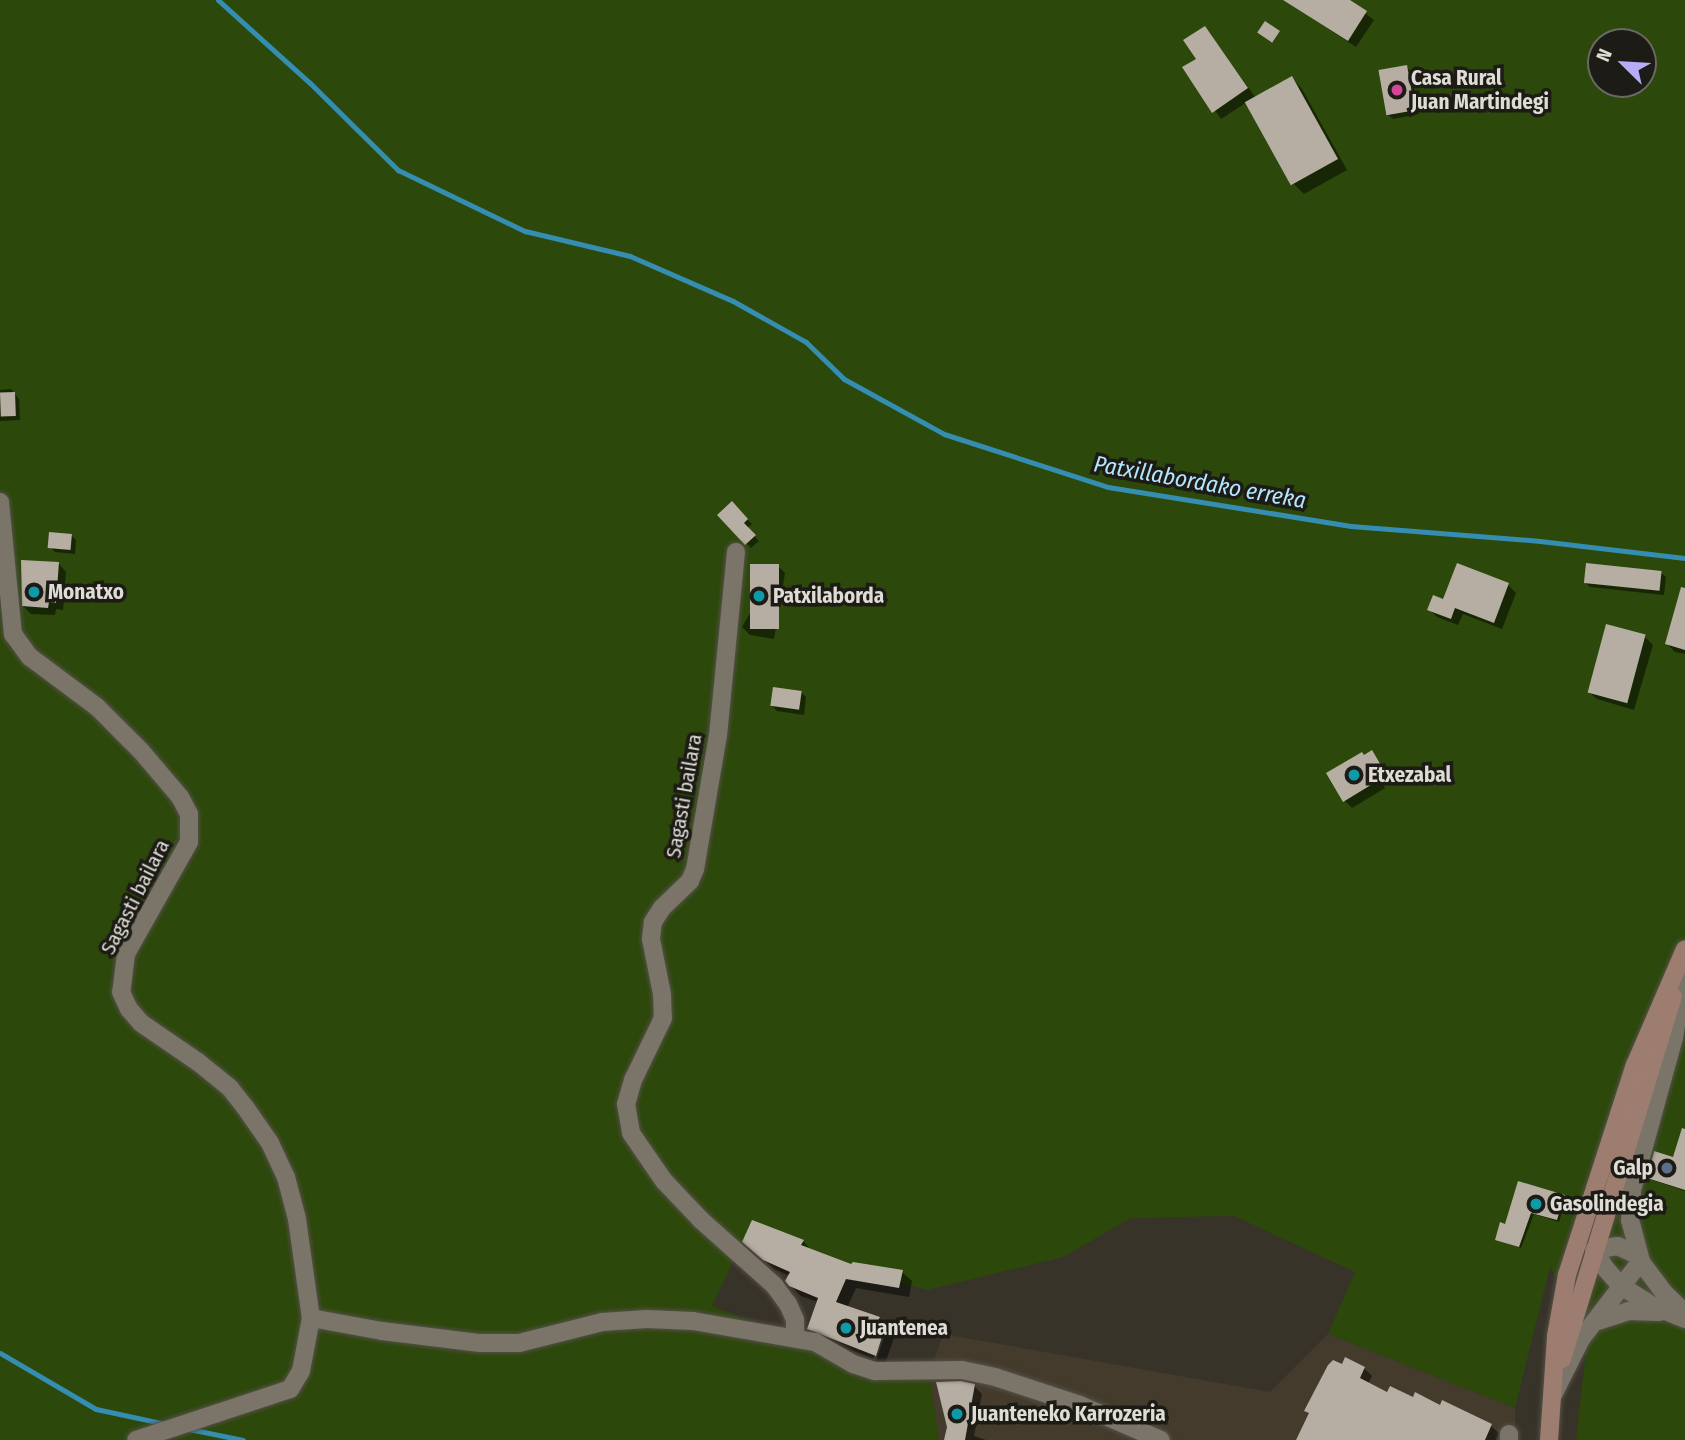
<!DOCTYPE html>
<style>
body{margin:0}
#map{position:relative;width:1685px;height:1440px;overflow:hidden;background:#383329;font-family:"Fira Sans Condensed",sans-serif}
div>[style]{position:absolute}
.built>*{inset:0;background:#443b2c}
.green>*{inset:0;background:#2c480a}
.shadow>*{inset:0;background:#0007}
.stream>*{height:5px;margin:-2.5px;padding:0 2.5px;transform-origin:2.5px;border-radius:2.5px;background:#368db2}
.building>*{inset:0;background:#b7aea3;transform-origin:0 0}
.roads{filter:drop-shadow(0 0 2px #555048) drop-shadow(0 0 2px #555048)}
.minor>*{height:18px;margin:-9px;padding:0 9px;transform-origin:9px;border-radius:9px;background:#7b7469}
.secondary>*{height:18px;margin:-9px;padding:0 9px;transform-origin:9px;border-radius:9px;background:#9d7d6f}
.dots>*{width:19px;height:19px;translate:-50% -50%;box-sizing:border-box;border:4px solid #1d1b16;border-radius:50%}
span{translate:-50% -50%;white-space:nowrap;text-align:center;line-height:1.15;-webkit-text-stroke:7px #1d1b16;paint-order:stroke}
.poi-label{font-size:21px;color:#dfdcd6;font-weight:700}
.left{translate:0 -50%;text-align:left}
.right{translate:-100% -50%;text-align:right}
.street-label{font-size:21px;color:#dfdcd6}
.water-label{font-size:23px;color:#b4e6ff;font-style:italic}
.north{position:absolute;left:1587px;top:28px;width:70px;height:70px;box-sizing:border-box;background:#1d1b16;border:2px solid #6b6863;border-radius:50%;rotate:294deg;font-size:19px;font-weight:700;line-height:28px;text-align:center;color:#dfdcd6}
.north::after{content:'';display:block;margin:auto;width:24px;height:32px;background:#b6acf8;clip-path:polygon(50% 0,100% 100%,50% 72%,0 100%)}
</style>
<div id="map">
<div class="built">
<i style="clip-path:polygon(943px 1334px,1270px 1392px,1328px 1334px,1515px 1408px,1515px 1440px,939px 1440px,929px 1375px)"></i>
</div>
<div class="green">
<i style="clip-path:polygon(evenodd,0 0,1685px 0,1685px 1440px,1576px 1440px,1588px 1332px,1550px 1267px,1515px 1408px,1328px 1334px,1355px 1272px,1234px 1216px,1131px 1218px,1063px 1257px,927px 1290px,743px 1241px,712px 1306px,822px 1349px,929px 1375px,939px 1440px,0 1440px,0 0,1601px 42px,1643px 42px,1643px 84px,1601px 84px,1601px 42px)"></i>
</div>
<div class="shadow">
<i style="clip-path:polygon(1284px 0,1347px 0,1374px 20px,1356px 47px)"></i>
<i style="clip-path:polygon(1205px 28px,1256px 98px,1292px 78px,1302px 89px,1347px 170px,1304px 194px,1294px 184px,1247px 102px,1221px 119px,1185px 68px,1198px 59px)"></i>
<i style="clip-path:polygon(1406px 67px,1411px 72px,1419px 114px,1393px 119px,1388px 115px)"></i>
<i style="clip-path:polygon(11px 389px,19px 399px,20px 420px,0 421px,0 390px)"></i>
<i style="clip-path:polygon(732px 504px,752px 524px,747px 528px,759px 541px,751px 548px,720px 515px)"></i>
<i style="clip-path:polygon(71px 535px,76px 540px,75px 554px,55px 552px,50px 547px)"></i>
<i style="clip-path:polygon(59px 564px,66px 572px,63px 610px,56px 609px,55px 615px,31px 614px,23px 606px)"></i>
<i style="clip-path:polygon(1458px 565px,1508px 585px,1516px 593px,1502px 629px,1463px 614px,1458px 625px,1437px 617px,1429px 609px,1444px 601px)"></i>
<i style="clip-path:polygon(778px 566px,785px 573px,774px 639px,750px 635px,742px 627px)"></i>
<i style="clip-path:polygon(1661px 573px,1666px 577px,1664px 595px,1590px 587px,1585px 582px)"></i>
<i style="clip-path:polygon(1685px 604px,1685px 654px,1675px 652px,1667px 644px)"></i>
<i style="clip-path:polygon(1645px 637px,1653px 645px,1634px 710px,1597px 699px,1589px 692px)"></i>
<i style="clip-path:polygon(801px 692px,806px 697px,804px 715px,777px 711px,772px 706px)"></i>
<i style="clip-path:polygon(1372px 752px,1392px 780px,1383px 785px,1385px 788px,1352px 808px,1344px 800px,1364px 757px)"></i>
<i style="clip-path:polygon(1685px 1135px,1685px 1191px,1652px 1180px,1649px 1178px,1674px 1159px)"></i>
<i style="clip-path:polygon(1519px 1183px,1566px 1199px,1559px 1222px,1534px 1214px,1521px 1248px,1497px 1239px,1506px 1226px)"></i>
<i style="clip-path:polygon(803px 1241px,813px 1252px,851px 1266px,902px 1272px,912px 1281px,909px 1297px,856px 1288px,847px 1308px,879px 1318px,895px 1335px,885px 1364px,876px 1361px,887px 1328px,884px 1325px,873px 1359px,819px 1338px,809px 1329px,818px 1302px,801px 1296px,790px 1285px,790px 1276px,774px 1269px,754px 1251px)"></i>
<i style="clip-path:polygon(1343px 1366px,1364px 1368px,1372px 1376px,1368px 1384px,1388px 1394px,1441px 1407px,1491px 1426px,1499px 1433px,1496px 1440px,1303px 1440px)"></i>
<i style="clip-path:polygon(974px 1386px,982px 1394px,974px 1436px,986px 1440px,946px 1440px)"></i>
</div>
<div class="stream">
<i style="left:218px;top:0;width:124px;rotate:42.1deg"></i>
<i style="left:310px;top:83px;width:124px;rotate:44.7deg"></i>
<i style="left:398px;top:170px;width:141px;rotate:25.7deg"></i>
<i style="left:525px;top:231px;width:108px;rotate:13.4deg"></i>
<i style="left:630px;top:256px;width:112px;rotate:23.6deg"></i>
<i style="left:733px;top:301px;width:84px;rotate:29.3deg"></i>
<i style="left:806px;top:342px;width:53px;rotate:44.2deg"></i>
<i style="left:844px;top:379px;width:114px;rotate:28.8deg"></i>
<i style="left:944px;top:434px;width:172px;rotate:17.9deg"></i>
<i style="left:1108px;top:487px;width:246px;rotate:9.1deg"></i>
<i style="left:1351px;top:526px;width:190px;rotate:4.5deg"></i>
<i style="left:1540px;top:541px;width:146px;rotate:6.7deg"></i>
<i style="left:0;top:1353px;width:111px;rotate:30.3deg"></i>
<i style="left:96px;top:1409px;width:72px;rotate:12.1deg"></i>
<i style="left:189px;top:1429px;width:55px;rotate:11.5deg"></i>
</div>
<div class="building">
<i style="clip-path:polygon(1283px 0,1350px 0,1367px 11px,1348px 41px)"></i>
<i style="left:1265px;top:21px;width:18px;height:14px;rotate:34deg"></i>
<i style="clip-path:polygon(1205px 26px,1248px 88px,1212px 113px,1182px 67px,1196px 59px,1183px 40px)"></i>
<i style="left:1407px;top:65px;width:46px;height:29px;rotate:80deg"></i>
<i style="left:1292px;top:76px;width:95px;height:54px;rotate:61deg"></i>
<i style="left:15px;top:392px;width:24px;height:15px;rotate:88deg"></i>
<i style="clip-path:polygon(732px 501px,748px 519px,744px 523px,756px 535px,745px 545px,717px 515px)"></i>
<i style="left:49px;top:532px;width:23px;height:16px;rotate:5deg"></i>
<i style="clip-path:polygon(21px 560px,59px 562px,56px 603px,49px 602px,48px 608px,22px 606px)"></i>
<i style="clip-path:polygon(1457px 563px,1509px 583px,1494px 623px,1455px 608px,1451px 619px,1427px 610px,1433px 595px,1443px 599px)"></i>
<i style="left:1586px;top:563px;width:76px;height:20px;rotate:6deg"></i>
<i style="left:750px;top:564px;width:29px;height:65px"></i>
<i style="clip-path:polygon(1681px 587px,1685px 588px,1685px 650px,1665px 644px)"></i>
<i style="left:1606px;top:624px;width:41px;height:71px;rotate:15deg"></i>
<i style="left:773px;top:687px;width:29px;height:19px;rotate:8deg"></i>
<i style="clip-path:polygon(1372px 750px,1385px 772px,1377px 777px,1379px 780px,1343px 802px,1326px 773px,1362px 752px,1364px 755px)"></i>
<i style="clip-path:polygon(1682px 1128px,1685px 1129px,1685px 1190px,1647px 1178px,1654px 1151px,1673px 1157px)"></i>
<i style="clip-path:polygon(1518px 1181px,1565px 1195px,1557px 1220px,1531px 1213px,1519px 1247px,1495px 1240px,1500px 1222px,1505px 1224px)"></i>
<i style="clip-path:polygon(752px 1220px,804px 1240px,801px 1245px,851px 1264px,853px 1262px,903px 1270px,899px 1288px,846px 1279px,836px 1302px,880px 1317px,878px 1321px,886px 1324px,876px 1356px,807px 1329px,818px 1298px,789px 1286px,785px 1281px,790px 1272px,763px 1260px,742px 1242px)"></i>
<i style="clip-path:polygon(1345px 1357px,1365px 1367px,1360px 1378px,1387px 1392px,1390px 1386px,1413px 1397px,1415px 1392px,1440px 1405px,1442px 1400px,1492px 1424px,1485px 1440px,1296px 1440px,1309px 1413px,1304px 1411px,1328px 1365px,1333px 1360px,1342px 1364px)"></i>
<i style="clip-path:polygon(961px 1381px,975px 1384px,965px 1440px,944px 1440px,947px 1427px,936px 1382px)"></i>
</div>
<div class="roads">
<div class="minor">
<i style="left:0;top:502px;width:133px;rotate:84.4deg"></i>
<i style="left:13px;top:634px;width:29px;rotate:54deg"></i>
<i style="left:30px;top:657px;width:84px;rotate:36.7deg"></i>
<i style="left:97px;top:707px;width:62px;rotate:45deg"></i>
<i style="left:141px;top:751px;width:60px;rotate:49.7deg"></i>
<i style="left:180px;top:797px;width:19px;rotate:62deg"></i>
<i style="left:189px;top:814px;width:28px;rotate:90deg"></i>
<i style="left:189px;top:842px;width:129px;rotate:119.4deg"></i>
<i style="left:126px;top:954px;width:38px;rotate:97deg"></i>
<i style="left:121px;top:992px;width:19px;rotate:65deg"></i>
<i style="left:129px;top:1009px;width:18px;rotate:49deg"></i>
<i style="left:141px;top:1023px;width:69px;rotate:34.4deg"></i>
<i style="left:198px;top:1062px;width:41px;rotate:39.1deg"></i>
<i style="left:230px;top:1088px;width:24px;rotate:52deg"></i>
<i style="left:245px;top:1107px;width:44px;rotate:55.2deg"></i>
<i style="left:270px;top:1143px;width:38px;rotate:65deg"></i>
<i style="left:286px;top:1177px;width:43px;rotate:75.3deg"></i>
<i style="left:297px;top:1219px;width:100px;rotate:82deg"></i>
<i style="left:311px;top:1318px;width:54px;rotate:100.7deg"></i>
<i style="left:301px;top:1371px;width:21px;rotate:121deg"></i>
<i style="left:290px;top:1389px;width:162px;rotate:161.7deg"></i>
<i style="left:736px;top:552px;width:184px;rotate:95.6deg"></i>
<i style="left:718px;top:735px;width:136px;rotate:99.7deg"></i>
<i style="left:695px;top:869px;width:13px;rotate:113deg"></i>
<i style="left:690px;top:881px;width:39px;rotate:136deg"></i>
<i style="left:662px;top:908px;width:17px;rotate:123deg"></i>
<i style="left:653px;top:922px;width:17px;rotate:97deg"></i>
<i style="left:651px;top:939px;width:56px;rotate:78.7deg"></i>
<i style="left:662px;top:994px;width:24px;rotate:88deg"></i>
<i style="left:663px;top:1018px;width:69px;rotate:115.8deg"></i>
<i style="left:633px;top:1080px;width:25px;rotate:106deg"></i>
<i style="left:626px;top:1104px;width:29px;rotate:80deg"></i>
<i style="left:631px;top:1133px;width:58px;rotate:55.5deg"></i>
<i style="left:664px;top:1181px;width:54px;rotate:46.5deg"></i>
<i style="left:701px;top:1220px;width:98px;rotate:41.7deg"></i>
<i style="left:774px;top:1285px;width:24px;rotate:54deg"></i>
<i style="left:788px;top:1304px;width:17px;rotate:66deg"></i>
<i style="left:795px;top:1320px;width:17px;rotate:90deg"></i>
<i style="left:1641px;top:1261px;width:42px;rotate:-105deg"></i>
<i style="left:1630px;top:1220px;width:30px;rotate:-86deg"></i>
<i style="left:1632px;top:1190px;width:158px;rotate:-74.6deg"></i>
<i style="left:1674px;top:1038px;width:36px;rotate:-81deg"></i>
<i style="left:1680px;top:1002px;width:39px;rotate:-90deg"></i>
<i style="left:1685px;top:1313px;width:28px;rotate:-136deg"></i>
<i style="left:1665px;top:1294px;width:50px;rotate:-126.9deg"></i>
<i style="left:1635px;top:1254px;width:19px;rotate:-155deg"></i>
<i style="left:1618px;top:1246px;width:24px;rotate:171deg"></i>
<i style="left:1594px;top:1250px;width:22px;rotate:58deg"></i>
<i style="left:1606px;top:1269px;width:23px;rotate:49deg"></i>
<i style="left:1621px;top:1286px;width:38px;rotate:32deg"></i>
<i style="left:1653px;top:1306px;width:35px;rotate:22deg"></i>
<i style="left:311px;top:1318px;width:72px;rotate:10.4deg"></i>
<i style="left:382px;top:1331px;width:99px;rotate:7deg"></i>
<i style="left:480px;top:1343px;width:39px"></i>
<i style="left:519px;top:1343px;width:86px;rotate:-14.2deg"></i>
<i style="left:602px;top:1322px;width:45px;rotate:-3.8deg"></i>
<i style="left:647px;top:1319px;width:46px;rotate:2.5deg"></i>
<i style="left:693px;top:1321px;width:124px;rotate:9.8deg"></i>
<i style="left:815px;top:1342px;width:44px;rotate:30.1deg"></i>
<i style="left:853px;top:1364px;width:23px;rotate:18deg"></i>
<i style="left:875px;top:1371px;width:87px;rotate:-0.7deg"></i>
<i style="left:962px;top:1370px;width:34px;rotate:12deg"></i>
<i style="left:995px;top:1377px;width:89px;rotate:18.2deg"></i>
<i style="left:1080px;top:1405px;width:88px;rotate:23.4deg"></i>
<i style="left:1595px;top:1322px;width:36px;rotate:-18deg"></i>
<i style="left:1629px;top:1311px;width:30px;rotate:2deg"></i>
<i style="left:1553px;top:1395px;width:63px;rotate:-63.4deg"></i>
<i style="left:1581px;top:1339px;width:98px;rotate:-52.4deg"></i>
<i style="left:1509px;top:1440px;width:6px;rotate:-90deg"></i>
</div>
<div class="secondary">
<i style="left:1562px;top:1359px;width:379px;rotate:-73deg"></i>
<i style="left:1549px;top:1440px;width:104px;rotate:-86.1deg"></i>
<i style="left:1556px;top:1336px;width:62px;rotate:-79.8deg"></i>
<i style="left:1567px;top:1275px;width:221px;rotate:-72.1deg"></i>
<i style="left:1635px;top:1065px;width:126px;rotate:-66.7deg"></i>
</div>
</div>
<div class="dots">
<i style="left:1397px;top:90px;background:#d1479c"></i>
<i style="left:34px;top:592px;background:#0f9aa8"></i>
<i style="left:759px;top:596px;background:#0f9aa8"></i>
<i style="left:1354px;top:775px;background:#0f9aa8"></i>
<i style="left:1667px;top:1168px;background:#5c6f8a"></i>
<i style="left:1536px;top:1204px;background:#0f9aa8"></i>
<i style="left:846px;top:1328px;background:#0f9aa8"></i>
<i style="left:957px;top:1414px;background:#0f9aa8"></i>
</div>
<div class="poi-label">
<span class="left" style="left:1411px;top:90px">Casa Rural<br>Juan Martindegi</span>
<span class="left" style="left:48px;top:592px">Monatxo</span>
<span class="left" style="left:773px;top:596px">Patxilaborda</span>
<span class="left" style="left:1368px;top:775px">Etxezabal</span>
<span class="right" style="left:1653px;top:1168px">Galp</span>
<span class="left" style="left:1550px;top:1204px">Gasolindegia</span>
<span class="left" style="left:860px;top:1328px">Juantenea</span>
<span class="left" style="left:971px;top:1414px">Juanteneko Karrozeria</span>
</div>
<div class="street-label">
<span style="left:684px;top:796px;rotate:-80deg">Sagasti bailara</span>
<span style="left:135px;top:897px;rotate:-63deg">Sagasti bailara</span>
</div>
<div class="water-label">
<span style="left:1200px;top:482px;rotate:10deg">Patxillabordako erreka</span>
</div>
<div class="north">N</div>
</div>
